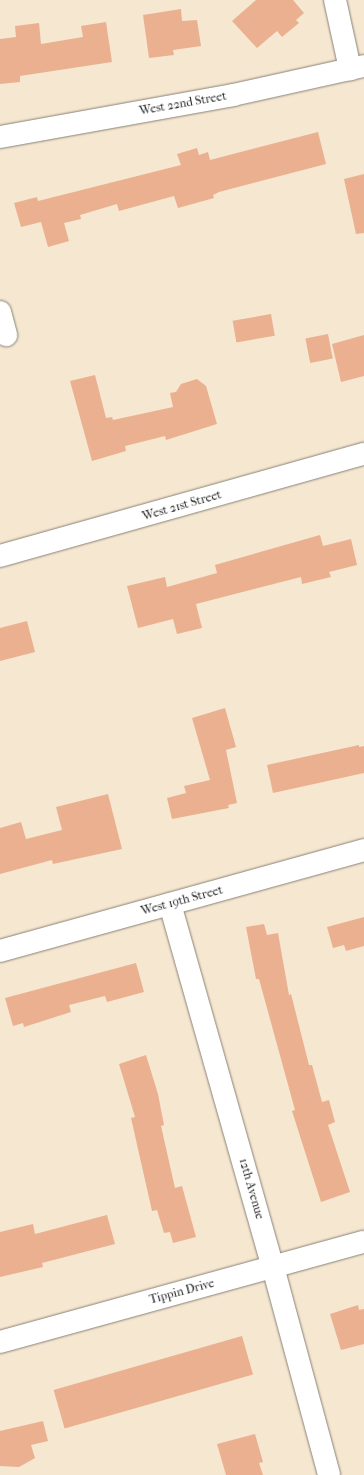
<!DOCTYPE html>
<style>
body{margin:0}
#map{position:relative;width:364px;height:1475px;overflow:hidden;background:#f6e7d1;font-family:"IM FELL French Canon",serif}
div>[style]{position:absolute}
.building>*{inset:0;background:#eab090;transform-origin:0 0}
.roads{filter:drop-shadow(0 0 1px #898276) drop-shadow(0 0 1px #898276)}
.minor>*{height:22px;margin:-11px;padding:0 11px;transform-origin:11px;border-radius:11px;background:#fff}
span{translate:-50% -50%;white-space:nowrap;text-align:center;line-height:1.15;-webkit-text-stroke:3.5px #fff;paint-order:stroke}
.street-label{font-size:12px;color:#1c1c1c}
</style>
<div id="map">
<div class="building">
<i style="clip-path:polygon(256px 0,293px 0,304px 13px,296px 20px,299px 23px,282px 37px,277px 31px,257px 48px,232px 21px)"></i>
<i style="clip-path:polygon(181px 9px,182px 21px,197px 20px,201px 46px,173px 50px,174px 55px,149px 58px,143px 15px)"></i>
<i style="clip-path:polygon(106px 22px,112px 62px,20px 76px,20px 82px,0 84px,0 39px,16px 37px,15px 26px,39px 23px,41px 44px,83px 37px,81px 26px)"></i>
<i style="clip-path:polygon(318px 132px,326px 164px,219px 192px,213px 195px,214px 198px,178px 208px,174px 196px,119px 211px,117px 204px,80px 215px,81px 219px,64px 223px,69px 241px,48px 247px,41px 222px,21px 227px,14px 203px,37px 197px,38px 201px,181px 165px,177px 154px,197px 148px,199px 155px,208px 152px,210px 160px)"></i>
<i style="clip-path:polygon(364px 174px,364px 233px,356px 234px,344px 179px)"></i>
<i style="left:271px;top:314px;width:22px;height:39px;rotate:80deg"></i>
<i style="left:328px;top:334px;width:25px;height:23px;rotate:79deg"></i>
<i style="clip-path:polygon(364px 335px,364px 376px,341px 382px,332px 344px)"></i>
<i style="clip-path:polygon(95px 375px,106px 418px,112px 417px,113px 420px,173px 407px,170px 393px,176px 392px,181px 384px,197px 379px,206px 386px,217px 424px,166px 440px,165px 436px,125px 446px,126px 451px,92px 461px,70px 381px)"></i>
<i style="clip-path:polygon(320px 535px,323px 546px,351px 539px,357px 565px,329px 572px,331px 577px,302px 584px,301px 577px,196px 604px,202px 628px,177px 634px,173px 619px,138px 628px,127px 586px,165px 577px,167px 587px,217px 573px,215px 565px)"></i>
<i style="clip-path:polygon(27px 621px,35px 652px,0 661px,0 628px)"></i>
<i style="clip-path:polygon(225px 708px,236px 747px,226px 750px,237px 803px,228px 805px,229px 808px,172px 819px,167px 798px,186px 793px,184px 786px,210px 780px,192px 718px)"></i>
<i style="clip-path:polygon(359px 745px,359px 747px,364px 746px,364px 773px,273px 793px,267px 765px)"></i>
<i style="clip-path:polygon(108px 794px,122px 849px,53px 864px,52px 860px,0 874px,0 828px,21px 822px,26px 839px,62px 830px,56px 807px)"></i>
<i style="clip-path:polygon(364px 917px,364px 946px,346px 951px,344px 945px,333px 948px,327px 927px)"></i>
<i style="clip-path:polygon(264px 924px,267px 935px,278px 933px,289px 995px,291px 994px,309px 1065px,312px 1065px,322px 1102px,329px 1100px,335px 1122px,328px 1125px,350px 1192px,321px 1202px,292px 1111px,295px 1110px,259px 979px,256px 979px,246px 927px)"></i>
<i style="clip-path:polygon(136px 963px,144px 992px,107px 1002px,105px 996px,69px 1005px,71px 1012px,24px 1027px,23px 1023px,13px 1026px,5px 998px)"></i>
<i style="clip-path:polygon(146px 1055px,158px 1094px,164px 1125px,161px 1126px,175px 1188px,182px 1186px,196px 1237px,173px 1243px,170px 1232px,164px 1233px,157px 1210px,152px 1211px,131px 1118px,135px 1117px,119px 1064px)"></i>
<i style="clip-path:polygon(107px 1215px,115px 1244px,42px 1263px,43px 1267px,0 1277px,0 1232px,33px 1224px,35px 1234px)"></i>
<i style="clip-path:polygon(358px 1305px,359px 1310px,364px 1309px,364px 1344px,341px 1350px,330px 1314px)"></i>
<i style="left:242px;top:1336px;width:40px;height:196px;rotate:74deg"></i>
<i style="clip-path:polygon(43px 1421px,48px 1441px,31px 1445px,35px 1458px,19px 1467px,0 1466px,0 1431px)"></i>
<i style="clip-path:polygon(255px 1434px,263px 1462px,259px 1463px,263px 1475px,226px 1475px,217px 1444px)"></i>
</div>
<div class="roads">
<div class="minor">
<i style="left:335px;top:0;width:71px;rotate:77.7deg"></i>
<i style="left:0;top:137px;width:237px;rotate:-10.2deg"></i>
<i style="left:233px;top:95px;width:134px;rotate:-12.5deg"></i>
<i style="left:0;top:312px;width:24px;rotate:75deg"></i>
<i style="left:0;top:556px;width:378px;rotate:-15.7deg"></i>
<i style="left:170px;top:904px;width:377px;rotate:74.2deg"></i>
<i style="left:273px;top:1267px;width:215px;rotate:74.9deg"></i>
<i style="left:0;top:951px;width:378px;rotate:-15.5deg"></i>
<i style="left:0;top:1342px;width:377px;rotate:-15.4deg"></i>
</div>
</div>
<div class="street-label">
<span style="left:183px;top:104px;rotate:-10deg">West 22nd Street</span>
<span style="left:182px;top:506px;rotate:-16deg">West 21st Street</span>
<span style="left:182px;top:901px;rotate:-15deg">West 19th Street</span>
<span style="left:251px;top:1189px;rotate:74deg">12th Avenue</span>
<span style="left:182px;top:1292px;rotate:-15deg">Tippin Drive</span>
</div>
</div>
